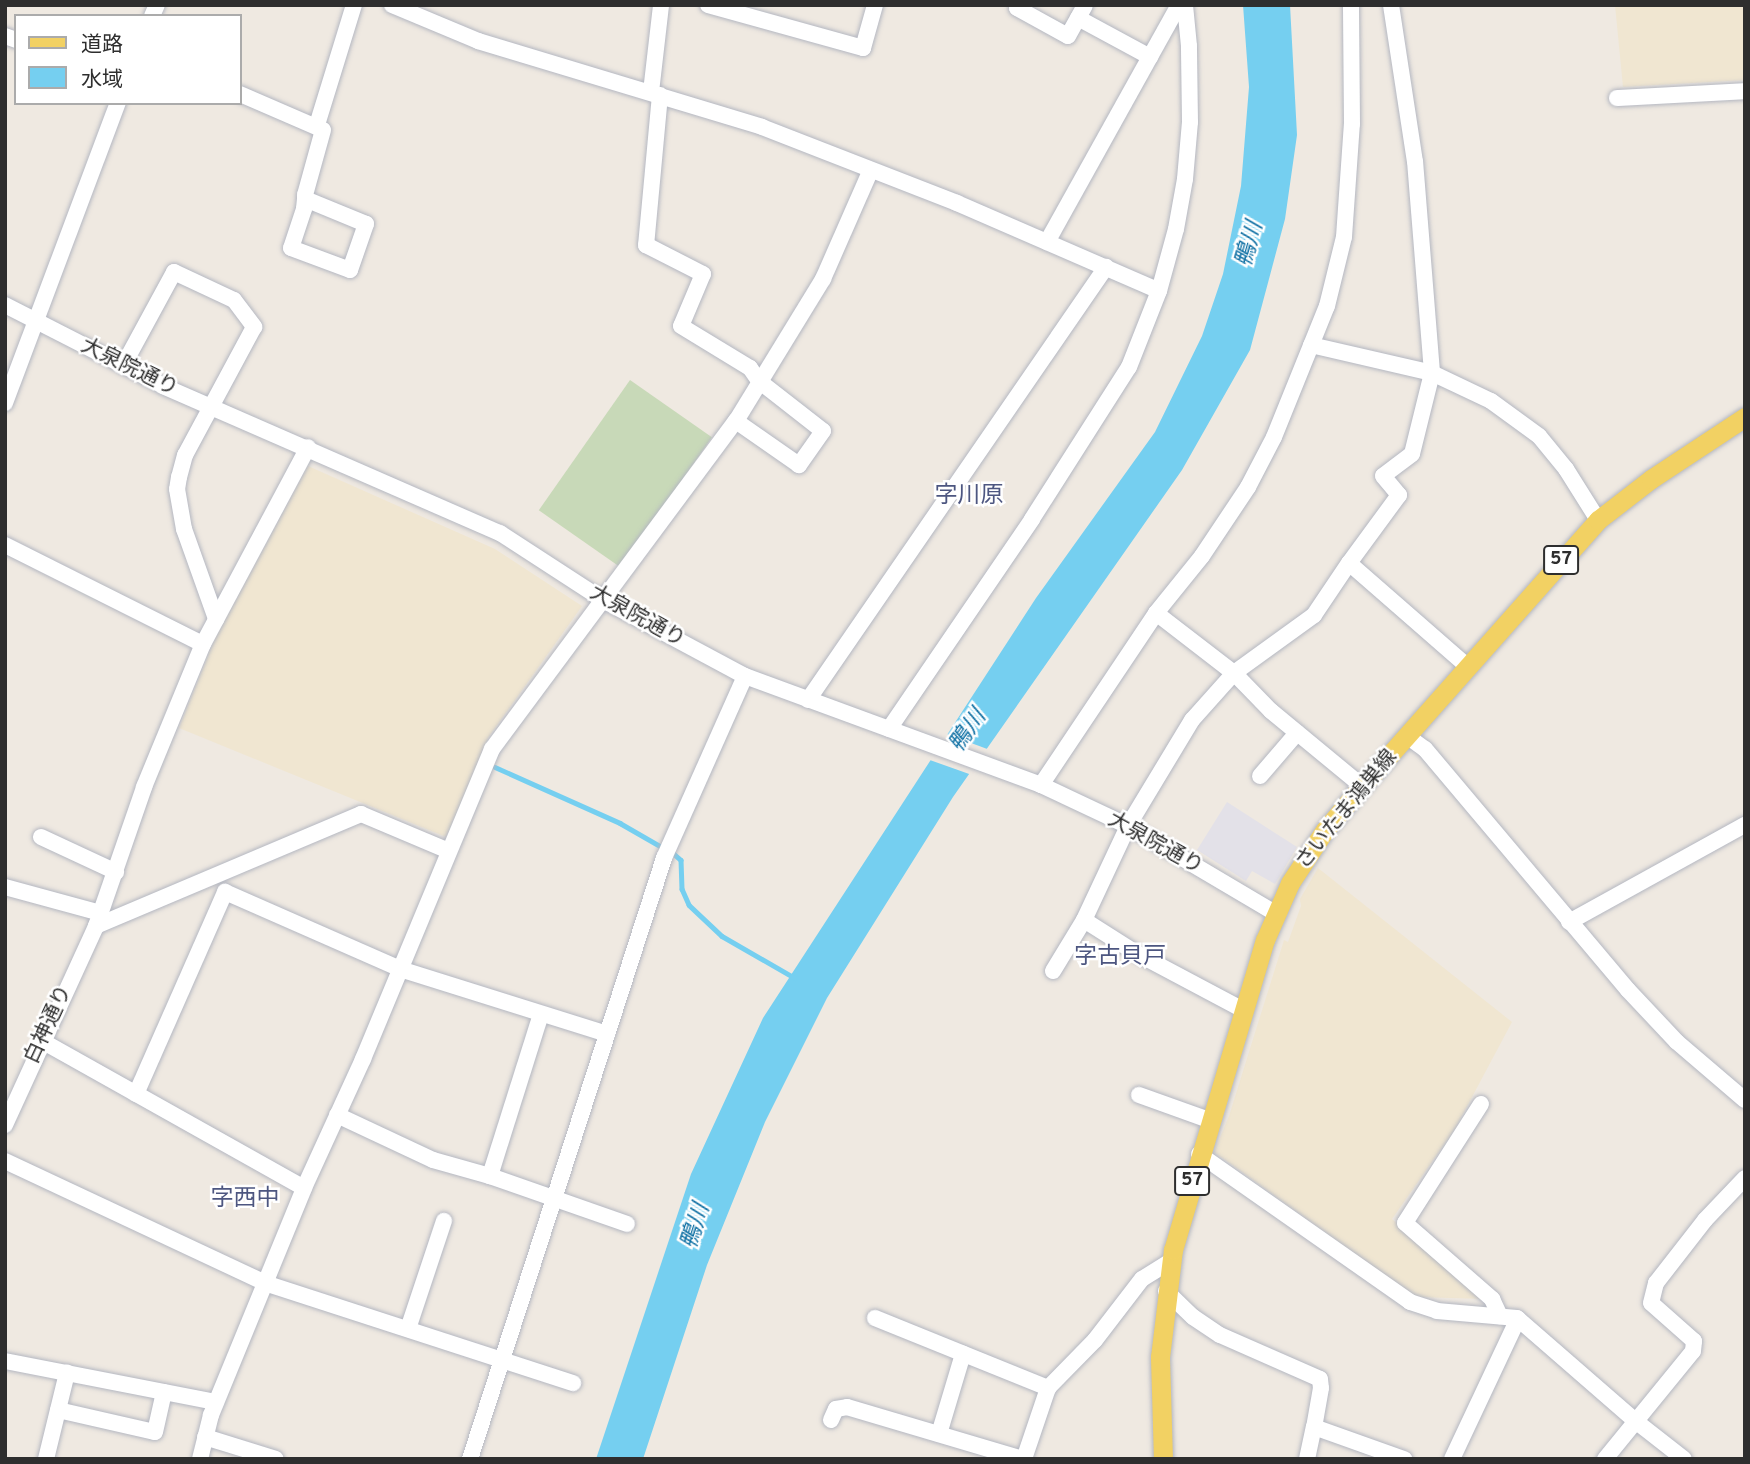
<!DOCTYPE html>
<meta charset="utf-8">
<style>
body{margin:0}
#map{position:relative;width:1750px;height:1464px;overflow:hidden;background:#efe9e1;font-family:Overpass,"Noto Sans JP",sans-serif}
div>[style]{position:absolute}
.industrial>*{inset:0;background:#e3e1e8}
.education>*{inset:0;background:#f0e6d1}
.cemetery>*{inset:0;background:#c8d9b8;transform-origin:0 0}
.water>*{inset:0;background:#75cff0}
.pier>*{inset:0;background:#efe9e1}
.stream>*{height:4.5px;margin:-2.25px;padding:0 2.25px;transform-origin:2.25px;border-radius:2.25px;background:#75cff0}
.roads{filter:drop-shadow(0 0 2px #b4b7c1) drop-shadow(0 0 2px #b4b7c1)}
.minor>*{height:16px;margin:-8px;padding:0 8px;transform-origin:8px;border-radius:8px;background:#fff}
.major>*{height:19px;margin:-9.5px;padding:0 9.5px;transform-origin:9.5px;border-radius:9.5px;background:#f2d163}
span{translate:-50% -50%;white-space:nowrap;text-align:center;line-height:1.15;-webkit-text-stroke:5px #fff;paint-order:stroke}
.shield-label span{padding:2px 5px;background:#fff;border:2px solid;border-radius:5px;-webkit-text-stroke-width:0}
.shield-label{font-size:19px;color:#2e2e2e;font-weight:700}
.street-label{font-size:21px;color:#2e2e2e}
.water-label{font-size:23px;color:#0d6fa3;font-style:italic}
.neighbourhood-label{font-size:23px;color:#4d5680}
.frame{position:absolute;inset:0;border:7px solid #2e2e2e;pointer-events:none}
.legend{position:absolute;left:14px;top:14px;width:228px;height:91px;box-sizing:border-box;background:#fff;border:2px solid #ababab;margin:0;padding:9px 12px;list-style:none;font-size:21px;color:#2e2e2e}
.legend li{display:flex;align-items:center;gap:14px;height:35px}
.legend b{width:35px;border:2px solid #ababab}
</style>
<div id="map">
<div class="industrial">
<i style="clip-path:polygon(1227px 802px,1297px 847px,1275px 884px,1252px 871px,1246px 881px,1197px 850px)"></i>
</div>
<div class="education">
<i style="clip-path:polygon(1615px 5px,1745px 5px,1745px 80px,1623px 87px)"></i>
<i style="clip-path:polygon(308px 466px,495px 549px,582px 606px,488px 738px,446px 837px,179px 728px,214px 641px)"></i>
<i style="clip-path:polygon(1318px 868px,1512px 1022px,1455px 1129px,1392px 1219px,1488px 1299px,1415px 1297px,1214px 1152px,1229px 1116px,1284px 940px,1288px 942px,1301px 906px,1300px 899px)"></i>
</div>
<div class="cemetery">
<i style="left:630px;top:380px;width:100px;height:159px;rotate:35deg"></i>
</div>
<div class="water">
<i style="clip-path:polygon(1243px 5px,1290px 5px,1297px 135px,1285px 219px,1250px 350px,1182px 470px,953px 797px,827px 998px,765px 1122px,707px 1265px,643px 1459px,596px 1459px,691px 1174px,763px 1018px,1036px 598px,1155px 432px,1202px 336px,1223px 274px,1241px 186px,1249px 87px)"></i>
</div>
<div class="pier">
<i style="clip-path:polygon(944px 733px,990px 750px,972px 775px,927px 759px)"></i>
</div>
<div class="stream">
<i style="left:495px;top:767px;width:137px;rotate:24.1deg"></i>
<i style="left:620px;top:823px;width:62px;rotate:29.9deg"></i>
<i style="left:674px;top:854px;width:9px;rotate:41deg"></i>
<i style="left:681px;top:860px;width:29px;rotate:88deg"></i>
<i style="left:682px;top:889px;width:17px;rotate:66deg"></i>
<i style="left:689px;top:905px;width:45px;rotate:43.2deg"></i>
<i style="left:722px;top:936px;width:84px;rotate:29.9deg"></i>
</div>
<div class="roads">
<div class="minor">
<i style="left:392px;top:5px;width:93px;rotate:22.7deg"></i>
<i style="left:478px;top:41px;width:297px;rotate:16.8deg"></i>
<i style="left:762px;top:127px;width:209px;rotate:21.3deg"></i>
<i style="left:957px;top:203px;width:220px;rotate:23.5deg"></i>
<i style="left:708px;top:5px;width:161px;rotate:15.5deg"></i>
<i style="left:863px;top:48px;width:45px;rotate:-74.4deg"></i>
<i style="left:1018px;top:5px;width:3px;rotate:108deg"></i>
<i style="left:1017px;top:8px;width:58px;rotate:28.8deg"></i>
<i style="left:1068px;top:36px;width:35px;rotate:-61deg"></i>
<i style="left:1391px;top:5px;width:158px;rotate:81.3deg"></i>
<i style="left:1415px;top:161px;width:213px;rotate:85.4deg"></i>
<i style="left:1432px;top:373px;width:65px;rotate:25.4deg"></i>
<i style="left:1491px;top:401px;width:59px;rotate:36.1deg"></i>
<i style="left:1539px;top:436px;width:43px;rotate:50.7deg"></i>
<i style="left:1566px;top:469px;width:60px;rotate:57.9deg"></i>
<i style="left:152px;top:16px;width:12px;rotate:-66deg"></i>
<i style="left:1078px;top:18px;width:82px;rotate:28.4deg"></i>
<i style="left:5px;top:36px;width:12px;rotate:20deg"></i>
<i style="left:651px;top:92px;width:88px;rotate:-83.4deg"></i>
<i style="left:240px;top:94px;width:90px;rotate:23.4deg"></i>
<i style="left:323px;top:130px;width:67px;rotate:105.5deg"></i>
<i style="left:305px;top:195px;width:4px;rotate:90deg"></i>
<i style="left:305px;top:199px;width:10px;rotate:96deg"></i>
<i style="left:304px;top:209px;width:41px;rotate:108.4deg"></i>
<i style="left:291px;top:248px;width:63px;rotate:20.4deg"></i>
<i style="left:350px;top:270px;width:49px;rotate:-70.8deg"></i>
<i style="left:366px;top:224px;width:66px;rotate:-157.7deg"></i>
<i style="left:660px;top:95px;width:151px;rotate:95.3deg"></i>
<i style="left:646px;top:245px;width:64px;rotate:27deg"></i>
<i style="left:703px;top:274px;width:56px;rotate:112.9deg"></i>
<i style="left:681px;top:326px;width:81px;rotate:31.3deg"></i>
<i style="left:750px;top:368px;width:16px;rotate:55deg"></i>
<i style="left:759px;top:381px;width:81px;rotate:38deg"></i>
<i style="left:823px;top:431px;width:42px;rotate:125.2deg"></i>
<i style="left:799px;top:465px;width:77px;rotate:-145.1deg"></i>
<i style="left:1617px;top:98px;width:128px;rotate:-3.1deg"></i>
<i style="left:317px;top:125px;width:126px;rotate:-72.9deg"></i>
<i style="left:1047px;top:242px;width:271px;rotate:-60.9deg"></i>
<i style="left:5px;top:305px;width:178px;rotate:27.1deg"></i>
<i style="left:163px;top:386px;width:368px;rotate:23.6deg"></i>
<i style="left:500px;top:533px;width:123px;rotate:33deg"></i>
<i style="left:603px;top:600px;width:161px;rotate:28.2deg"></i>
<i style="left:745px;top:676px;width:315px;rotate:20.2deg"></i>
<i style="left:1041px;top:785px;width:96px;rotate:25.2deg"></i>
<i style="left:1128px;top:826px;width:171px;rotate:30.6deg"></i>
<i style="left:1311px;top:345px;width:124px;rotate:13deg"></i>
<i style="left:1432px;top:373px;width:83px;rotate:103.9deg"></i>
<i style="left:1412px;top:454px;width:36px;rotate:143deg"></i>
<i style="left:1383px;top:476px;width:25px;rotate:50deg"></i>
<i style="left:1399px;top:495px;width:84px;rotate:126.3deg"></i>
<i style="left:123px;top:366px;width:107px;rotate:-61.5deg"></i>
<i style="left:174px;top:272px;width:66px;rotate:25deg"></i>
<i style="left:234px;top:300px;width:34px;rotate:53deg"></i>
<i style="left:254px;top:327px;width:145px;rotate:118.3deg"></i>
<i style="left:185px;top:455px;width:23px;rotate:105deg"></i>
<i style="left:179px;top:477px;width:12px;rotate:99deg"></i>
<i style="left:177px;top:489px;width:41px;rotate:80.1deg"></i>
<i style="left:184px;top:529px;width:96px;rotate:70.4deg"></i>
<i style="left:5px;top:403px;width:321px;rotate:-69.4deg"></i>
<i style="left:5px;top:545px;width:221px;rotate:26.6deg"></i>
<i style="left:1156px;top:613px;width:98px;rotate:37.6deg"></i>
<i style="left:1234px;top:673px;width:53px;rotate:45.8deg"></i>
<i style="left:1271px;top:711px;width:118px;rotate:39.5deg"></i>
<i style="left:808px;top:700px;width:526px;rotate:-55.46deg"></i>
<i style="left:889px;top:729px;width:254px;rotate:-55.7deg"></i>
<i style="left:1032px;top:519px;width:180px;rotate:-57.5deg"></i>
<i style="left:1129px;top:367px;width:82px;rotate:-68.5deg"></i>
<i style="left:1159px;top:291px;width:64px;rotate:-74.7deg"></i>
<i style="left:1176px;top:229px;width:51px;rotate:-79.8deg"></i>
<i style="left:1185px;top:179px;width:57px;rotate:-85deg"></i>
<i style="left:1190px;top:122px;width:76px;rotate:-90.8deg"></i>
<i style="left:1189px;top:46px;width:41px;rotate:-95.6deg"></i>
<i style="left:1407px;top:736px;width:22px;rotate:36deg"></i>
<i style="left:1425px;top:749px;width:315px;rotate:49.9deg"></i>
<i style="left:1628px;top:990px;width:71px;rotate:46.7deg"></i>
<i style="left:1677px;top:1042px;width:89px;rotate:40.5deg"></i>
<i style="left:1260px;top:776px;width:57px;rotate:-49.3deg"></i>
<i style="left:1041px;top:785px;width:207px;rotate:-56.2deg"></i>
<i style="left:1156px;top:613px;width:73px;rotate:-51.1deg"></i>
<i style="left:1202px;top:556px;width:83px;rotate:-56.3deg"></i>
<i style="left:1248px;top:487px;width:56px;rotate:-62.5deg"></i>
<i style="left:1274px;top:437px;width:141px;rotate:-68deg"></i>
<i style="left:1327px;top:306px;width:71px;rotate:-76.2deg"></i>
<i style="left:1344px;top:237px;width:113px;rotate:-86deg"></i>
<i style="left:1352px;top:124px;width:119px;rotate:-90.5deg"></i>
<i style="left:41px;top:837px;width:83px;rotate:25deg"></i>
<i style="left:5px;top:887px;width:99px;rotate:15.2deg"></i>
<i style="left:1084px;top:920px;width:62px;rotate:32.4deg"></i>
<i style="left:1136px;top:953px;width:121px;rotate:28deg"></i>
<i style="left:1569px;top:922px;width:201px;rotate:-28.9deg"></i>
<i style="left:96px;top:926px;width:288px;rotate:-22.9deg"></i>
<i style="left:361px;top:814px;width:95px;rotate:22.8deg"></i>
<i style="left:1053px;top:971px;width:60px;rotate:-58.7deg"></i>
<i style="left:1084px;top:920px;width:104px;rotate:-64.9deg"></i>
<i style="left:1128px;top:826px;width:124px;rotate:-58.9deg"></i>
<i style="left:1192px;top:720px;width:63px;rotate:-48.2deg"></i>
<i style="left:1234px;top:673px;width:99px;rotate:-35.9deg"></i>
<i style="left:1314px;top:615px;width:63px;rotate:-56.1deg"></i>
<i style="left:1349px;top:563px;width:157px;rotate:41.1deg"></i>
<i style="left:541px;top:1014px;width:170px;rotate:107.5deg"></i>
<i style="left:490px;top:1176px;width:145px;rotate:19.3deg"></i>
<i style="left:42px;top:1041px;width:300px;rotate:29.3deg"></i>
<i style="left:136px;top:1094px;width:221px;rotate:-66.2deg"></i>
<i style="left:225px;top:892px;width:191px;rotate:23.7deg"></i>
<i style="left:400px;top:969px;width:217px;rotate:17.4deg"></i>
<i style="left:1139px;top:1095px;width:74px;rotate:19.7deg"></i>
<i style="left:1481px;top:1104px;width:141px;rotate:122.6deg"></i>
<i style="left:1405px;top:1223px;width:116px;rotate:41.1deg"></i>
<i style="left:1492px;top:1299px;width:19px;rotate:65deg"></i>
<i style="left:337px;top:1115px;width:106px;rotate:25.1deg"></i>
<i style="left:433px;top:1160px;width:59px;rotate:15.7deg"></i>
<i style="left:5px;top:1125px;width:219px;rotate:-65.4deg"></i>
<i style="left:96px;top:926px;width:147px;rotate:-70.9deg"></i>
<i style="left:144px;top:787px;width:155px;rotate:-67.6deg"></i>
<i style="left:203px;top:644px;width:223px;rotate:-61.9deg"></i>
<i style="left:1199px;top:1154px;width:258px;rotate:35deg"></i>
<i style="left:1410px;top:1302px;width:28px;rotate:18deg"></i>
<i style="left:1437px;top:1311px;width:80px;rotate:5deg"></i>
<i style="left:1517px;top:1318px;width:160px;rotate:41deg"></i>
<i style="left:1638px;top:1423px;width:58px;rotate:38deg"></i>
<i style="left:5px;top:1161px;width:287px;rotate:25.1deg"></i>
<i style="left:265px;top:1283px;width:324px;rotate:18deg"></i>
<i style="left:1166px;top:1291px;width:37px;rotate:44deg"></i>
<i style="left:1193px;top:1317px;width:32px;rotate:34deg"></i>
<i style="left:1220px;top:1335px;width:109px;rotate:23.7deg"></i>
<i style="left:1320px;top:1379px;width:9px;rotate:84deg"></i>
<i style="left:1321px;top:1388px;width:40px;rotate:100deg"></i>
<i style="left:1314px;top:1427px;width:96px;rotate:19.6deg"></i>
<i style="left:875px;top:1318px;width:187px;rotate:22deg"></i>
<i style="left:408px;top:1329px;width:114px;rotate:-71.6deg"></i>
<i style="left:5px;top:1361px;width:215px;rotate:11deg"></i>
<i style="left:58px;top:1410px;width:99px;rotate:12.8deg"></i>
<i style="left:155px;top:1432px;width:41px;rotate:-77.3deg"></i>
<i style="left:831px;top:1420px;width:12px;rotate:-66deg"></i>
<i style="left:836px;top:1409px;width:11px;rotate:-10deg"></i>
<i style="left:847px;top:1407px;width:183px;rotate:16.5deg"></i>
<i style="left:939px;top:1434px;width:84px;rotate:-73.3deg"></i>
<i style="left:205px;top:1437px;width:74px;rotate:17.2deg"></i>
<i style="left:46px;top:1459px;width:89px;rotate:-76.3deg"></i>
<i style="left:200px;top:1459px;width:45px;rotate:-76deg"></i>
<i style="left:211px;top:1415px;width:245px;rotate:-67.7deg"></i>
<i style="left:304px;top:1188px;width:142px;rotate:-65.4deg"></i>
<i style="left:363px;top:1059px;width:336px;rotate:-67.4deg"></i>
<i style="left:492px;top:749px;width:409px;rotate:-53.4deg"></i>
<i style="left:736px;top:421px;width:167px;rotate:-58.5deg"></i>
<i style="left:823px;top:279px;width:117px;rotate:-66.3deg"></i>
<i style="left:470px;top:1459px;width:632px;rotate:-72.11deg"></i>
<i style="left:664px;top:858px;width:199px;rotate:-66deg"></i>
<i style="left:1024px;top:1459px;width:75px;rotate:-71.3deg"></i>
<i style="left:1048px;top:1388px;width:67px;rotate:-45.6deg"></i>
<i style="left:1095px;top:1340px;width:77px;rotate:-52.4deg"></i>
<i style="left:1142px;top:1279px;width:34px;rotate:-32deg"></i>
<i style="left:1307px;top:1459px;width:33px;rotate:-78deg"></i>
<i style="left:1452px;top:1459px;width:155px;rotate:-64.8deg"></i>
<i style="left:1605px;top:1459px;width:139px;rotate:-50.8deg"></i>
<i style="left:1693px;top:1351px;width:10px;rotate:-84deg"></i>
<i style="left:1694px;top:1341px;width:57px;rotate:-138.5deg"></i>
<i style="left:1651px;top:1303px;width:21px;rotate:-76deg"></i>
<i style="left:1656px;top:1283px;width:80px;rotate:-52.1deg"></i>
<i style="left:1705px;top:1220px;width:58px;rotate:-46.4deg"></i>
</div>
<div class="major">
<i style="left:1163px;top:1459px;width:102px;rotate:-91.7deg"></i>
<i style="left:1160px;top:1357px;width:108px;rotate:-83.1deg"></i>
<i style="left:1173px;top:1250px;width:323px;rotate:-73.5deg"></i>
<i style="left:1265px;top:940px;width:62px;rotate:-66.3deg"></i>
<i style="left:1290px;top:883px;width:64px;rotate:-56.6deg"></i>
<i style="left:1325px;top:830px;width:57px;rotate:-49.9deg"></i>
<i style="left:1362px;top:786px;width:356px;rotate:-48.4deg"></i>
<i style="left:1598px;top:520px;width:67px;rotate:-37.7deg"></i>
<i style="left:1651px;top:479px;width:113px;rotate:-33.4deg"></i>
</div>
</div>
<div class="shield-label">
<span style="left:1561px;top:560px">57</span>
<span style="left:1192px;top:1181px">57</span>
</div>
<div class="street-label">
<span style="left:129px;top:368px;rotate:26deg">大泉院通り</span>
<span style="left:637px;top:617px;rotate:29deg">大泉院通り</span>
<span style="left:1347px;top:810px;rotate:-51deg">さいたま鴻巣線</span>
<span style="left:1155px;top:844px;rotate:29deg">大泉院通り</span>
<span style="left:49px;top:1025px;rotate:-65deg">白神通り</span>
</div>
<div class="water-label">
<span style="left:1251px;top:245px;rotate:-74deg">鴨川</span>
<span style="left:969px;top:732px;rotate:-55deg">鴨川</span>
<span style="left:697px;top:1227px;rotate:-72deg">鴨川</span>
</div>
<div class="neighbourhood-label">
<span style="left:969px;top:497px">字川原</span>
<span style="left:1120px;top:958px">字古貝戸</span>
<span style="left:245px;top:1200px">字西中</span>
</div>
<div class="frame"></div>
<ul class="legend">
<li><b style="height:9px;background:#f2d163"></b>道路</li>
<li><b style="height:19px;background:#75cff0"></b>水域</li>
</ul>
</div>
